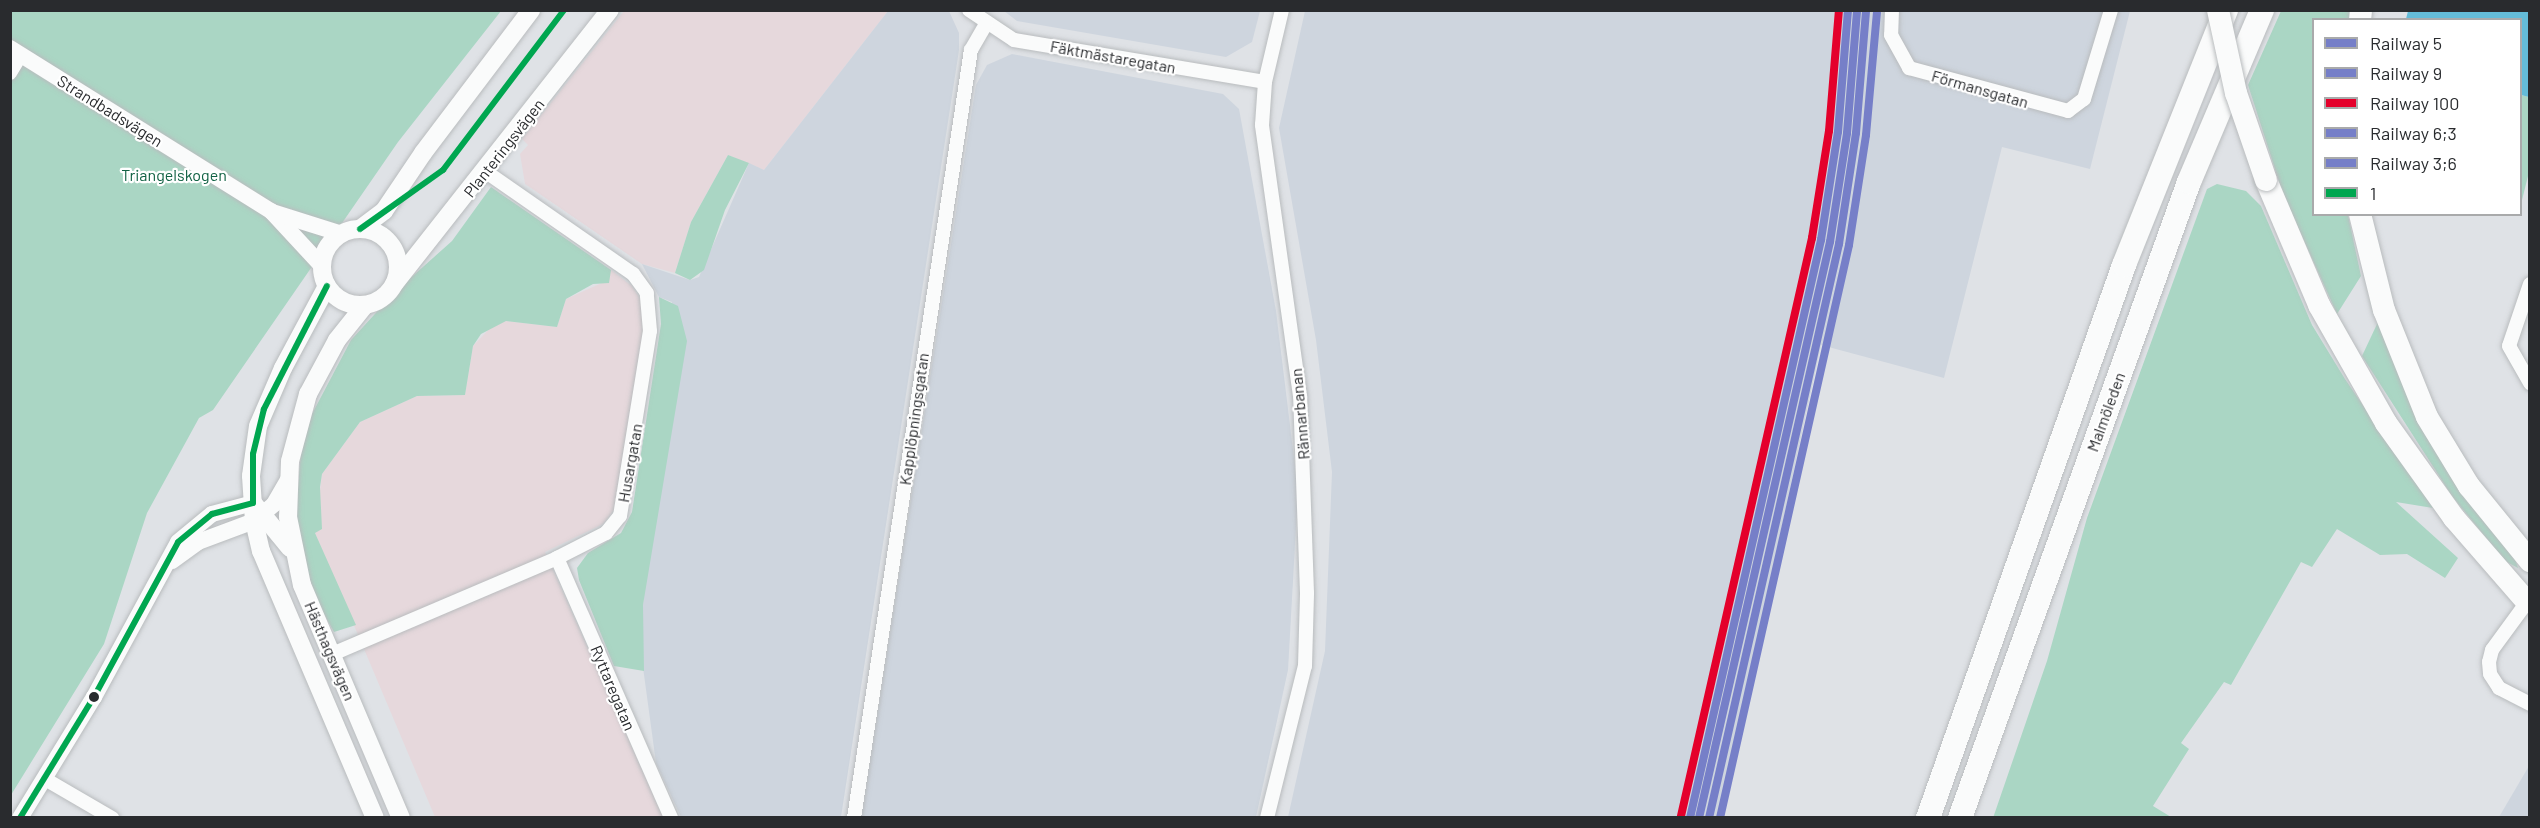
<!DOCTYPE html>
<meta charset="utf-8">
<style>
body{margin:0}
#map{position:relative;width:2540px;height:828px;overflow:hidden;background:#dfe2e6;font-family:Barlow,sans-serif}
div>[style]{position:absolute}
.commercial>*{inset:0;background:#e6d8dc}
.built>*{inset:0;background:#ced5de}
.green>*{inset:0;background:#aad6c4}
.water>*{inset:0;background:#64bcd8}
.roads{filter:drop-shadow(0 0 2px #b9bcbe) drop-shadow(0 0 2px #b9bcbe)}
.minor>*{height:14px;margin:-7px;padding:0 7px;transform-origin:7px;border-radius:7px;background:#fafbfb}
.tertiary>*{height:16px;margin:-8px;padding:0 8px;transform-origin:8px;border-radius:8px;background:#fafbfb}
.secondary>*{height:18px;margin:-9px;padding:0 9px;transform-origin:9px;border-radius:9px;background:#fafbfb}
.secondary>.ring{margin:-9px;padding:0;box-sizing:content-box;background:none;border:18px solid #fafbfb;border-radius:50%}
.trunk>*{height:22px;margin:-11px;padding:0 11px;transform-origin:11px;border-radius:11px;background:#fafbfb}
.motorway>*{height:24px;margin:-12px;padding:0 12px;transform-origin:12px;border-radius:12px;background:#fafbfb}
.bridges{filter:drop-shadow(0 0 2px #b9bcbe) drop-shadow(0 0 2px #b9bcbe)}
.trunk-bridge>*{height:22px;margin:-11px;padding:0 11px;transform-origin:11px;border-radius:11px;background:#fafbfb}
.bus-1>*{height:6px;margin:-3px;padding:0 3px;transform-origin:3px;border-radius:3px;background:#00a650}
.rail-1>*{height:8px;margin:-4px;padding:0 4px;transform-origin:4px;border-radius:4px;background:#767fc8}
.rail-2>*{height:8px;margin:-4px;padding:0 4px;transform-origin:4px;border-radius:4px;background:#767fc8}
.rail-3>*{height:8px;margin:-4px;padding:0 4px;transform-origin:4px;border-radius:4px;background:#e4002b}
.rail-4>*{height:8px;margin:-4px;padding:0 4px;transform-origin:4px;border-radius:4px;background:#767fc8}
.rail-5>*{height:8px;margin:-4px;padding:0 4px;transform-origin:4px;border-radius:4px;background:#767fc8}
.dots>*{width:16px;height:16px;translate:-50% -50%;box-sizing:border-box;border:3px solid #fff;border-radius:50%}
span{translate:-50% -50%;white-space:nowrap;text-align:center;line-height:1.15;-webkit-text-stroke:4.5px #fff;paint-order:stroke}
.street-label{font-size:16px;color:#292b2e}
.park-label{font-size:16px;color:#116244}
.frame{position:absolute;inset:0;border:12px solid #292b2e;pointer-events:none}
.legend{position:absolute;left:2312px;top:18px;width:210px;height:198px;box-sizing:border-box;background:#fff;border:2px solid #a9aaab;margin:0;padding:8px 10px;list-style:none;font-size:18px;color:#292b2e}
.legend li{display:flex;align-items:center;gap:12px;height:30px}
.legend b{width:30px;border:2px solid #a9aaab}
</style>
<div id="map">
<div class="commercial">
<i style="clip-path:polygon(624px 11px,888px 11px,764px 170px,728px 155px,691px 222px,675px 273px,642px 264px,525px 184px,520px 154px,528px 145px,522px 139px)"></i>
<i style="clip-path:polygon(611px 270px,632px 286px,641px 300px,645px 320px,614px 510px,603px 524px,545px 552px,663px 817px,435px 817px,315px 533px,322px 474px,360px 422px,417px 396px,465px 395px,473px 346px,493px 325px,506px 321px,557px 327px,566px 299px,604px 282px)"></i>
</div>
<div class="built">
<i style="clip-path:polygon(888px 11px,949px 11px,959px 33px,959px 50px,841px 817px,681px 817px,656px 763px,642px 660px,643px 605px,672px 302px,659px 297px,642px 264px,690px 280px,699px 277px,749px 163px,764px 170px)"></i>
<i style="clip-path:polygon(1004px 11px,1260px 11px,1252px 42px,1226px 57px,1017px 21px)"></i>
<i style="clip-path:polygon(1305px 11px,2130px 11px,2090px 169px,2002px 147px,1944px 378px,1821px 345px,1719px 817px,1288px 817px,1325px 651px,1332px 472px,1316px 340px,1279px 128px)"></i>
<i style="clip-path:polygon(1012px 54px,1223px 94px,1239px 109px,1276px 311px,1298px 491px,1288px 670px,1256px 817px,861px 818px,976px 85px,987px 65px)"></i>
<i style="clip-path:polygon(2529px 766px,2529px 817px,2499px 817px)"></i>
</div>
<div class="green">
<i style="clip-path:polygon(11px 11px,501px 11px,398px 142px,213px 410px,199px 418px,147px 513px,104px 644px,11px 795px)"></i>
<i style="clip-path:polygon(2281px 11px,2351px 11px,2350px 19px,2314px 20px,2314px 214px,2348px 215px,2361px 276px,2337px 314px,2283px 194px,2248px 85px)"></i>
<i style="clip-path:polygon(2520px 95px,2530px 97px,2529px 172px,2522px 200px)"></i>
<i style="clip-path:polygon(728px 155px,749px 163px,725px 210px,704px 270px,690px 280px,675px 273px,691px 222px)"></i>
<i style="clip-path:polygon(2217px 184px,2246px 191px,2261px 206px,2312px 325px,2345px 379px,2433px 508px,2396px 502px,2458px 558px,2445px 578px,2407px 554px,2380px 555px,2337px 529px,2312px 567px,2301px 562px,2231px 685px,2224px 682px,2181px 743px,2189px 749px,2153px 806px,2171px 817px,1993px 818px,2047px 661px,2087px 518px,2207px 189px)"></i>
<i style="clip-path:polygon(491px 187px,611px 270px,609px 283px,593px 284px,566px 299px,557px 327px,506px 321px,481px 334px,473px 346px,465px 395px,417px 396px,360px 422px,322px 474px,320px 487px,322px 529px,315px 533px,356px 625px,334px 632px,320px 607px,306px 569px,296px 511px,301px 452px,312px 414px,351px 340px,396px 291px,452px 241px)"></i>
<i style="clip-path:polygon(659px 297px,678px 306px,687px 341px,643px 605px,644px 671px,614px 666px,579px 580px,577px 568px,588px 553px,621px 533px,632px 512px,661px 324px)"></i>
<i style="clip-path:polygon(2378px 322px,2425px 435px,2514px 556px,2518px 568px,2505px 561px,2452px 496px,2362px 356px)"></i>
</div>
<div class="water">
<i style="clip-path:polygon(2408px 11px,2529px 11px,2529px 97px,2521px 95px,2520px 20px,2406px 19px)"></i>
</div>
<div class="roads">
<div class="minor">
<i style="left:969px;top:10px;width:54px;rotate:33.7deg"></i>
<i style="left:1014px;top:40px;width:254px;rotate:9.5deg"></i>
<i style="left:1892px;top:10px;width:25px;rotate:92deg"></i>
<i style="left:1891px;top:35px;width:38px;rotate:61deg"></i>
<i style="left:1909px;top:68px;width:165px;rotate:15.1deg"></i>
<i style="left:2068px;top:111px;width:20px;rotate:-37deg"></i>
<i style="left:2084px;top:99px;width:93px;rotate:-73.1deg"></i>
<i style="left:10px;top:73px;width:21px;rotate:-59deg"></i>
<i style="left:2530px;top:284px;width:65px;rotate:108.7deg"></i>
<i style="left:2509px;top:346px;width:43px;rotate:60.4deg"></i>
<i style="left:557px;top:558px;width:284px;rotate:66.3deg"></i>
<i style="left:2530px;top:598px;width:64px;rotate:126.2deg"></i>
<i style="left:2492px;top:650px;width:12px;rotate:104deg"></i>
<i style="left:2489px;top:662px;width:12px;rotate:85deg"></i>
<i style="left:2490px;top:674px;width:17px;rotate:57deg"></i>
<i style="left:2499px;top:688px;width:35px;rotate:27deg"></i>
<i style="left:330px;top:655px;width:247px;rotate:-23.1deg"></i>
<i style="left:557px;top:558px;width:55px;rotate:-27deg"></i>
<i style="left:606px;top:533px;width:22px;rotate:-51deg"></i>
<i style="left:620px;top:516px;width:187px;rotate:-80.8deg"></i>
<i style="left:650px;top:331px;width:38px;rotate:-95deg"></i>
<i style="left:647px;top:293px;width:24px;rotate:-126deg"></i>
<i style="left:633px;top:274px;width:180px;rotate:-145.2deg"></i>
<i style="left:45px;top:779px;width:78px;rotate:30.2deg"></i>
<i style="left:854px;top:818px;width:777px;rotate:-81.34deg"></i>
<i style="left:971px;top:50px;width:30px;rotate:-60deg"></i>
<i style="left:1267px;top:818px;width:157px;rotate:-76deg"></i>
<i style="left:1305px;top:666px;width:73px;rotate:-88.4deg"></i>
<i style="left:1307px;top:593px;width:197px;rotate:-92deg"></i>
<i style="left:1300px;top:396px;width:274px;rotate:-98deg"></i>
<i style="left:1262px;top:125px;width:43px;rotate:-86deg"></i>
<i style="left:1265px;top:82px;width:74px;rotate:-76.7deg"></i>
</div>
<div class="tertiary">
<i style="left:10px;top:48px;width:308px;rotate:32deg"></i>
<i style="left:271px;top:211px;width:75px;rotate:47.2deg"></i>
<i style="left:272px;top:212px;width:73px;rotate:17.4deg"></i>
<i style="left:172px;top:561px;width:32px;rotate:-36deg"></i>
<i style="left:198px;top:542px;width:60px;rotate:-20.6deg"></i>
<i style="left:254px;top:521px;width:26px;rotate:-40deg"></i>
<i style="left:274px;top:504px;width:30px;rotate:-60deg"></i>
<i style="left:20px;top:818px;width:142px;rotate:-58.6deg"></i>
<i style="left:94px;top:697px;width:176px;rotate:-61.5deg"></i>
<i style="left:178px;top:542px;width:44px;rotate:-39.5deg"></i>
<i style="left:212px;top:514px;width:42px;rotate:-15deg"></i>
</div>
<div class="secondary">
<i style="left:360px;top:229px;width:30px;rotate:-37deg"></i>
<i style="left:384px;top:211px;width:70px;rotate:-56.1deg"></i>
<i style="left:423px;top:153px;width:179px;rotate:-52.9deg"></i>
<i class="ring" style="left:322px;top:229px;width:58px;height:58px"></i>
<i style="left:395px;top:283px;width:347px;rotate:-51.8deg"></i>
<i style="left:327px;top:286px;width:93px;rotate:118.2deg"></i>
<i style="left:283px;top:368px;width:63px;rotate:113.3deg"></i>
<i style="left:258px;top:426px;width:50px;rotate:98deg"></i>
<i style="left:251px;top:476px;width:45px;rotate:86.2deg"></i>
<i style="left:254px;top:521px;width:31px;rotate:77deg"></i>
<i style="left:261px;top:551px;width:290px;rotate:66.9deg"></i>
<i style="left:365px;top:305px;width:45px;rotate:128.7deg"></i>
<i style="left:337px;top:340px;width:61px;rotate:118.2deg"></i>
<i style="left:308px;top:394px;width:69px;rotate:105deg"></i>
<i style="left:290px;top:461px;width:56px;rotate:92deg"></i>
<i style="left:288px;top:517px;width:69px;rotate:78.4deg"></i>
<i style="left:302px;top:585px;width:253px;rotate:67deg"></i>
<i style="left:253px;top:503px;width:58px;rotate:50.6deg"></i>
</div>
<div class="trunk">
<i style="left:2360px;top:20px;width:10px;rotate:-84deg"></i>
<i style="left:2266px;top:180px;width:136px;rotate:67deg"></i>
<i style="left:2319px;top:305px;width:136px;rotate:60.4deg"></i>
<i style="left:2386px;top:423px;width:117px;rotate:54.4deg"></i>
<i style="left:2454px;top:518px;width:111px;rotate:49deg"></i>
<i style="left:2360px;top:214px;width:99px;rotate:76deg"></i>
<i style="left:2384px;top:310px;width:115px;rotate:68.1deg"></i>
<i style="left:2427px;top:417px;width:81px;rotate:58.7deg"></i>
<i style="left:2469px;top:486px;width:97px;rotate:50.9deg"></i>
</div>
<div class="motorway">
<i style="left:1928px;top:818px;width:587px;rotate:-70.48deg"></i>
<i style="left:2124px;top:265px;width:275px;rotate:-68.2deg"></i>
<i style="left:1960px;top:818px;width:676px;rotate:-70.2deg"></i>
<i style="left:2189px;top:182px;width:187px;rotate:-67deg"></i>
</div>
</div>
<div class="bridges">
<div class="trunk-bridge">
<i style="left:2218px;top:10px;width:85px;rotate:77.8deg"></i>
<i style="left:2236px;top:93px;width:92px;rotate:71deg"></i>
</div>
</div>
<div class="bus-1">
<i style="left:360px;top:229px;width:102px;rotate:-35.4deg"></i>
<i style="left:443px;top:170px;width:201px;rotate:-52.9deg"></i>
<i style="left:20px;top:818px;width:142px;rotate:-58.6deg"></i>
<i style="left:94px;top:697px;width:176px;rotate:-61.5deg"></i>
<i style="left:178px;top:542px;width:44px;rotate:-39.5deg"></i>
<i style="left:212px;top:514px;width:42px;rotate:-15deg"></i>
<i style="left:253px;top:503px;width:49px;rotate:-90deg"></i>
<i style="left:253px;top:454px;width:46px;rotate:-76.3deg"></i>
<i style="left:264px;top:409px;width:138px;rotate:-62.9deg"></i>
</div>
<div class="rail-1">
<i style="left:1690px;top:818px;width:593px;rotate:-77.23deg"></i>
<i style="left:1821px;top:240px;width:109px;rotate:-81.1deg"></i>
<i style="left:1838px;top:132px;width:122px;rotate:-85.3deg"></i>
</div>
<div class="rail-2">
<i style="left:1699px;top:818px;width:591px;rotate:-77.19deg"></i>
<i style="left:1830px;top:242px;width:110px;rotate:-81.1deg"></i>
<i style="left:1847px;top:133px;width:122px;rotate:-85.3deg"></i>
</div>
<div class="rail-3">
<i style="left:1681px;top:816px;width:593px;rotate:-77.23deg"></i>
<i style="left:1812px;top:238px;width:108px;rotate:-81deg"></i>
<i style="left:1829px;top:131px;width:121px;rotate:-85.3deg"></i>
</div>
<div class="rail-4">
<i style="left:1709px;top:818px;width:589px;rotate:-77.24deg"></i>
<i style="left:1839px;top:244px;width:112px;rotate:-81.3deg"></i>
<i style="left:1856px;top:133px;width:122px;rotate:-85.3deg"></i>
</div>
<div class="rail-5">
<i style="left:1720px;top:818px;width:587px;rotate:-77.31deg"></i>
<i style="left:1849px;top:245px;width:111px;rotate:-81.2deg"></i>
<i style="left:1866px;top:135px;width:123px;rotate:-84.9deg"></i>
</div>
<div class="dots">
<i style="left:94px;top:697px;background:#292b2e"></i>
</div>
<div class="street-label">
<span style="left:1113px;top:57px;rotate:10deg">Fäktmästaregatan</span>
<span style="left:1980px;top:89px;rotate:16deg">Förmansgatan</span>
<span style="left:110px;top:111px;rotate:32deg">Strandbadsvägen</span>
<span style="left:504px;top:148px;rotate:-52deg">Planteringsvägen</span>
<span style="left:2106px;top:412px;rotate:-70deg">Malmöleden</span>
<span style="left:1300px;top:414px;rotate:-95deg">Rännarbanan</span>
<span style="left:914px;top:419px;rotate:-82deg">Kapplöpningsgatan</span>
<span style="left:630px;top:463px;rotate:-80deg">Husargatan</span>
<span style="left:330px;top:651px;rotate:67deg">Hästhagsvägen</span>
<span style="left:613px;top:688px;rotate:67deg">Ryttaregatan</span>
</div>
<div class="park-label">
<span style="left:174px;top:175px">Triangelskogen</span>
</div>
<div class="frame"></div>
<ul class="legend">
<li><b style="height:8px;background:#767fc8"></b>Railway 5</li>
<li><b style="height:8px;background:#767fc8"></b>Railway 9</li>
<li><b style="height:8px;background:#e4002b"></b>Railway 100</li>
<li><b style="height:8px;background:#767fc8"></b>Railway 6;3</li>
<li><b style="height:8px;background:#767fc8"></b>Railway 3;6</li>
<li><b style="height:8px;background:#00a650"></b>1</li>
</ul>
</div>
